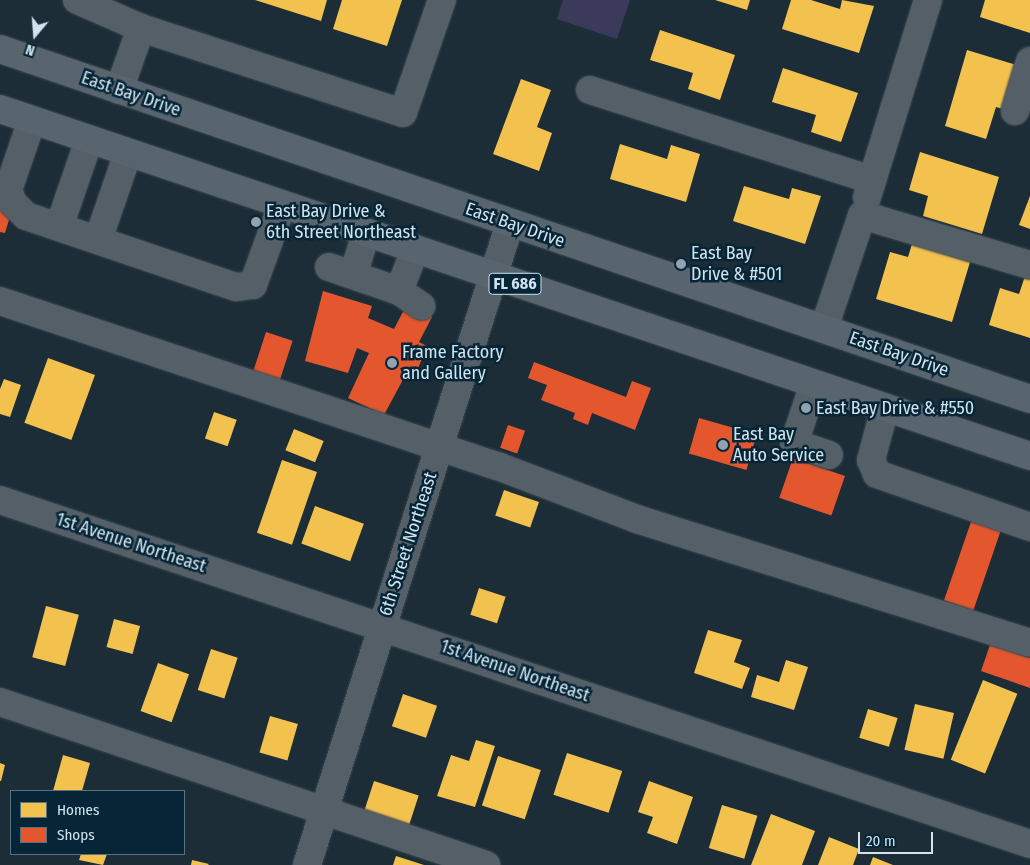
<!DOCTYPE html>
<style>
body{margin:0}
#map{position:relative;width:1030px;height:865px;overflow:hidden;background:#1c2d37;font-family:"Fira Sans Condensed",sans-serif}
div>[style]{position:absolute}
.green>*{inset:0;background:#3b3a5b}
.homes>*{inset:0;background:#f2c14e;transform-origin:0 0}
.shops>*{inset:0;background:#e4572e;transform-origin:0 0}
.roads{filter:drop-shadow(0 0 1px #3a4750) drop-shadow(0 0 1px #3a4750)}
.minor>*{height:28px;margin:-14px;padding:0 14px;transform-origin:14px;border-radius:14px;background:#545f67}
.major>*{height:28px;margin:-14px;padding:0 14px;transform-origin:14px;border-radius:14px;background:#58646e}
.dots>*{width:14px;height:14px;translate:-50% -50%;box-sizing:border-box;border:2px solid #062637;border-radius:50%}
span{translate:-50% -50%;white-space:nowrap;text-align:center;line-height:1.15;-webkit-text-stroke:5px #062637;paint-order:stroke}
.shield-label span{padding:1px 4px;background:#062637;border:1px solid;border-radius:4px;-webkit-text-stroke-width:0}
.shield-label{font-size:16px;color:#d2e3ef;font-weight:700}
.street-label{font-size:18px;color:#d2e3ef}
.poi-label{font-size:18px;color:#d2e3ef}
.left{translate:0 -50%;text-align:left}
.legend{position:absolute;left:10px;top:790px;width:175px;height:65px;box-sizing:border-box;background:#062637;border:1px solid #587281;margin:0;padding:6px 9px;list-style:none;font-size:15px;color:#d2e3ef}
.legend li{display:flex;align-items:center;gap:10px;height:25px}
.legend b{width:25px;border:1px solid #587281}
.north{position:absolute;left:10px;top:10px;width:50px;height:50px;-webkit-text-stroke:4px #062637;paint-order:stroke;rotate:198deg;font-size:14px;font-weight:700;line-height:20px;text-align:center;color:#d2e3ef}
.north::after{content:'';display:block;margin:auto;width:18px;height:22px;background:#d2e3ef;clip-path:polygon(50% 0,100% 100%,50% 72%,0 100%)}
.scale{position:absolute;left:858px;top:832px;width:75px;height:22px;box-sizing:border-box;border:2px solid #d2e3ef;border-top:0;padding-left:6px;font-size:15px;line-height:18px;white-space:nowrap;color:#d2e3ef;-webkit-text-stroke:4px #062637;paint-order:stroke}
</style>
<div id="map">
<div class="green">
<i style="clip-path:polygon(563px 0,630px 0,617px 39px,557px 19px)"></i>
</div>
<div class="homes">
<i style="clip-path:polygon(255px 0,327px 0,321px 21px)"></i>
<i style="clip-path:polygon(342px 0,402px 0,387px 46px,333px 29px)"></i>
<i style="clip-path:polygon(715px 0,750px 0,747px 10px)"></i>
<i style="clip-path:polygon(791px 0,811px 0,840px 9px,842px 0,874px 6px,859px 53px,782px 29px)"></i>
<i style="clip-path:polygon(985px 0,1030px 0,1030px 33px,980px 17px)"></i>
<i style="clip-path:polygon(660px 30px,735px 55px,720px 100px,688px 89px,693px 73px,650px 60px)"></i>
<i style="clip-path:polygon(967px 50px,1023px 67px,1009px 111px,996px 107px,986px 139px,945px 126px)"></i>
<i style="clip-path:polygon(783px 68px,858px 93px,841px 142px,811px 132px,816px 115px,772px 102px)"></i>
<i style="clip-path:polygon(521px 79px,551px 90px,537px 127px,552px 133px,539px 171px,493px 154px)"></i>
<i style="clip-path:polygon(620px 144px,667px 159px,671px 145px,700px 154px,686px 202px,610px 179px)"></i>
<i style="clip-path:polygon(920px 152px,999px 177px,982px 234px,923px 216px,928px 196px,909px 190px)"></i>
<i style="clip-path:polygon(744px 186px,789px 199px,792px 188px,821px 196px,805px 244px,733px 221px)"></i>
<i style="clip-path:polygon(1030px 196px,1030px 229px,1019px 225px)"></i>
<i style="clip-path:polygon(912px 244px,970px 262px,952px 322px,876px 299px,890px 252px,908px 257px)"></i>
<i style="clip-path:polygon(1025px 276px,1030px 278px,1030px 338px,989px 325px,1000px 288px,1019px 294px)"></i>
<i style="left:48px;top:358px;width:50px;height:69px;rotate:20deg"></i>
<i style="clip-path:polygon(4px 379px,21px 385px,10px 417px,0 414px,0 389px)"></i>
<i style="left:214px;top:412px;width:24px;height:28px;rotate:19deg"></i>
<i style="left:294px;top:429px;width:32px;height:23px;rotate:22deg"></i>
<i style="left:282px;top:460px;width:37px;height:77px;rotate:19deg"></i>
<i style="left:504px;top:490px;width:37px;height:27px;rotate:19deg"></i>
<i style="left:315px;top:506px;width:52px;height:40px;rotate:20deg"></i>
<i style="left:479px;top:588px;width:28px;height:28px;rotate:18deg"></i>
<i style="left:46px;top:606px;width:34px;height:53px;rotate:15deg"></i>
<i style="left:114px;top:619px;width:27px;height:29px;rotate:15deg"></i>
<i style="clip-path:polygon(708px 630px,742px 640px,734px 662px,750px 668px,742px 689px,694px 673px)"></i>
<i style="left:211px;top:649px;width:28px;height:43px;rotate:18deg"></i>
<i style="clip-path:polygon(786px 660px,808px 667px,794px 710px,751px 697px,757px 675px,779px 682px)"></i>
<i style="left:158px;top:663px;width:33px;height:51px;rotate:20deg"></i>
<i style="left:983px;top:680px;width:37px;height:86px;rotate:22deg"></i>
<i style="left:403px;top:694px;width:36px;height:34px;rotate:19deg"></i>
<i style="left:915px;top:704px;width:40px;height:47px;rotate:13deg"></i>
<i style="left:868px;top:709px;width:31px;height:30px;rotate:17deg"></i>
<i style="left:270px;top:716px;width:29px;height:38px;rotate:16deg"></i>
<i style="clip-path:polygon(476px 740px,495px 746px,475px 807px,437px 796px,451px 755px,469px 761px)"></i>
<i style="left:567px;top:753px;width:58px;height:44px;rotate:18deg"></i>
<i style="clip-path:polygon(63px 755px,90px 763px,82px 791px,53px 791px)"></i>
<i style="left:498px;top:756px;width:45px;height:52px;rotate:18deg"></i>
<i style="clip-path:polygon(0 763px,5px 765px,1px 781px,0 781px)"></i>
<i style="left:374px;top:781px;width:47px;height:34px;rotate:18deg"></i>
<i style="clip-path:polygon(649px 781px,693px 797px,677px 844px,647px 833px,653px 817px,638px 812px)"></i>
<i style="left:722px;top:805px;width:37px;height:45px;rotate:17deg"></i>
<i style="clip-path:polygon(771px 814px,815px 831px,802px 865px,751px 865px)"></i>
<i style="clip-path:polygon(829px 837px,859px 849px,853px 865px,818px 865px)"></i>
<i style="clip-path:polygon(81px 854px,107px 854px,103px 865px,79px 860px)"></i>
<i style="clip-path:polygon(396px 856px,424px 865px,393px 865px)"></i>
<i style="clip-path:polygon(873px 857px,893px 865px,870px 865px)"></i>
<i style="clip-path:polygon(192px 860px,209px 864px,208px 865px,191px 865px)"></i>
</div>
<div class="shops">
<i style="clip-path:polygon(0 206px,12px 210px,5px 233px,0 232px)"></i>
<i style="clip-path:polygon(323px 291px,372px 306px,368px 318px,394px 329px,407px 304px,432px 317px,419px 342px,427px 346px,415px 376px,407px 372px,384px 415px,348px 398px,369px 353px,357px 348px,348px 373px,305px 361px)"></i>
<i style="left:266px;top:332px;width:28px;height:44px;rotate:18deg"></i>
<i style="clip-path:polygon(534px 362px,626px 397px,632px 381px,651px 388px,635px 430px,592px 413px,588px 425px,573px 419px,575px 413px,541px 400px,547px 385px,528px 378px)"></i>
<i style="left:699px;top:418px;width:60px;height:37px;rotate:16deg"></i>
<i style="left:508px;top:425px;width:18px;height:24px;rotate:19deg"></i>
<i style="left:793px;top:458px;width:55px;height:42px;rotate:19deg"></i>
<i style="left:972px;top:519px;width:31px;height:86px;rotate:19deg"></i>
<i style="clip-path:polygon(990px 645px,1030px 658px,1030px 688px,981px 671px)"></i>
</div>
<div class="roads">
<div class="minor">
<i style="left:77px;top:0;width:70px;rotate:23.6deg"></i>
<i style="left:119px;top:90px;width:66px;rotate:-70.5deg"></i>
<i style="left:141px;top:28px;width:275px;rotate:18deg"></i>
<i style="left:403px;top:113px;width:120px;rotate:-71deg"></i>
<i style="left:590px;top:90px;width:296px;rotate:17.7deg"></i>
<i style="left:1015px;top:111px;width:52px;rotate:-73.3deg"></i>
<i style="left:32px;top:120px;width:74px;rotate:108.9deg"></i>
<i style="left:8px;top:190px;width:14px;rotate:69deg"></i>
<i style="left:13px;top:203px;width:18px;rotate:45deg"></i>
<i style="left:26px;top:216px;width:222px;rotate:18.7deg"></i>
<i style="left:236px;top:287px;width:17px;rotate:-7deg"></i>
<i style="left:253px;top:285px;width:85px;rotate:-70.1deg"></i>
<i style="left:867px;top:197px;width:206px;rotate:-72.8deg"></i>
<i style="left:59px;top:227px;width:92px;rotate:-71deg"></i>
<i style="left:98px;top:240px;width:92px;rotate:-71deg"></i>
<i style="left:329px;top:267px;width:74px;rotate:18.9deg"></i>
<i style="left:399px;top:291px;width:27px;rotate:34deg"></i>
<i style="left:353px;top:275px;width:43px;rotate:-72.4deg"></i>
<i style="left:399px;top:291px;width:44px;rotate:-68.7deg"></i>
<i style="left:0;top:301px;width:527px;rotate:18.37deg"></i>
<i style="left:500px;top:467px;width:147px;rotate:20.8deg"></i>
<i style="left:637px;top:519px;width:412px;rotate:17.5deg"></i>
<i style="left:824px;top:328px;width:119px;rotate:-71.4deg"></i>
<i style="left:862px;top:215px;width:175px;rotate:16.6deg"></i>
<i style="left:814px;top:384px;width:62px;rotate:108.7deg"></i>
<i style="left:794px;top:443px;width:37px;rotate:19deg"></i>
<i style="left:885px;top:408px;width:54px;rotate:105.1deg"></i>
<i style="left:871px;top:460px;width:15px;rotate:67deg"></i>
<i style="left:877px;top:474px;width:162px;rotate:19.1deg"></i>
<i style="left:0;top:500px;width:1086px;rotate:18.47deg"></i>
<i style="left:0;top:702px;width:513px;rotate:18.54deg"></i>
<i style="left:307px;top:865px;width:673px;rotate:-72.45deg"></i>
</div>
<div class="major">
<i style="left:0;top:49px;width:1088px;rotate:18.77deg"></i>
<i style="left:0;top:109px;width:1087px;rotate:18.62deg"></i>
</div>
</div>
<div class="dots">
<i style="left:256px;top:222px;background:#92a3af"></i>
<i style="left:681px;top:264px;background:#92a3af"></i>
<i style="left:392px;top:363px;background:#92a3af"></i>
<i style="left:806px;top:408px;background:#92a3af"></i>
<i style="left:723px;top:445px;background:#92a3af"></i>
</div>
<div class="shield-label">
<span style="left:515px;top:284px">FL 686</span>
</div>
<div class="street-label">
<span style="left:131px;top:94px;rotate:19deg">East Bay Drive</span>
<span style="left:515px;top:225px;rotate:19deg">East Bay Drive</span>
<span style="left:899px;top:354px;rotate:19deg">East Bay Drive</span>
<span style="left:131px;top:543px;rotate:18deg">1st Avenue Northeast</span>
<span style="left:408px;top:544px;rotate:-72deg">6th Street Northeast</span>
<span style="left:515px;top:671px;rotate:19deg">1st Avenue Northeast</span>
</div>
<div class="poi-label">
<span class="left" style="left:266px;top:222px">East Bay Drive &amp;<br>6th Street Northeast</span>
<span class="left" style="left:691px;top:264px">East Bay<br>Drive &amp; #501</span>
<span class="left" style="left:402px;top:363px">Frame Factory<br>and Gallery</span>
<span class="left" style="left:816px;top:408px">East Bay Drive &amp; #550</span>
<span class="left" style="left:733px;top:445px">East Bay<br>Auto Service</span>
</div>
<ul class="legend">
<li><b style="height:14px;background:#f2c14e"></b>Homes</li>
<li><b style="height:14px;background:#e4572e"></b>Shops</li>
</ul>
<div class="north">N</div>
<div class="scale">20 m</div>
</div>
